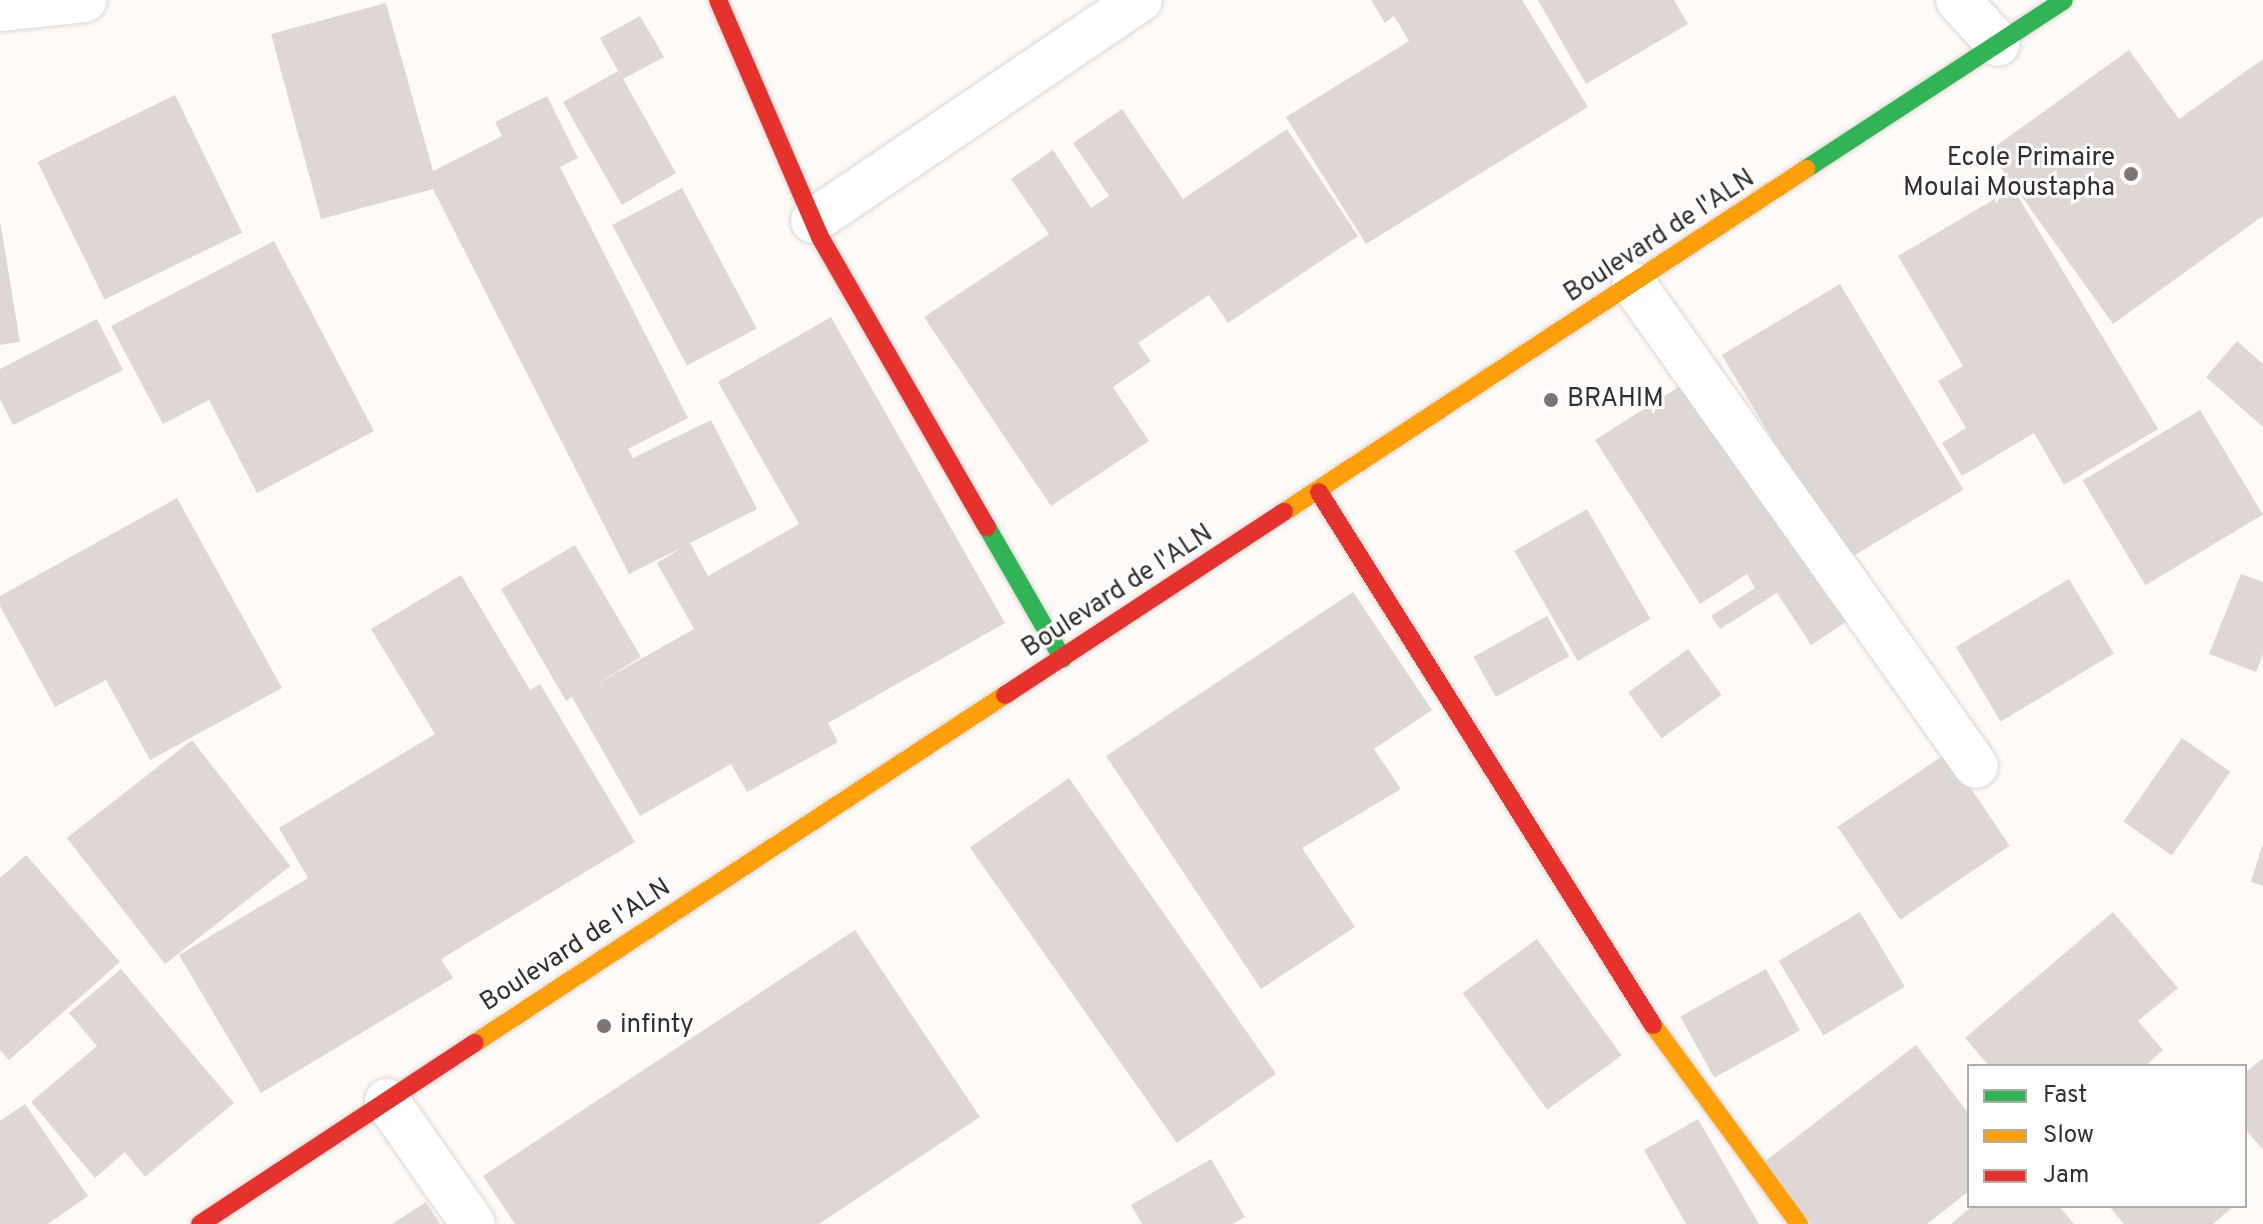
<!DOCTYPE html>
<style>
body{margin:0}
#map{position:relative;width:2263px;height:1224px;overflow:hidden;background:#fdfaf8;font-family:Overpass,sans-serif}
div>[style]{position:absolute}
.building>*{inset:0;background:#ddd8d6;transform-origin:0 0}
.roads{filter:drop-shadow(0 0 2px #dad6d4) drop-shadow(0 0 2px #dad6d4)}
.street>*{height:44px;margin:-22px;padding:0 22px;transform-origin:22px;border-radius:22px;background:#fffefe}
.fast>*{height:18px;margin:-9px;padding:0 9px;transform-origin:9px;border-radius:9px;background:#30b455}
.slow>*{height:18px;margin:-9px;padding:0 9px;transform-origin:9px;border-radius:9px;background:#ff9f0a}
.jam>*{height:18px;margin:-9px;padding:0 9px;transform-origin:9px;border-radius:9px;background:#e5322d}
.dots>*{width:22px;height:22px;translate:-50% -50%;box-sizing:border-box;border:4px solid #fff;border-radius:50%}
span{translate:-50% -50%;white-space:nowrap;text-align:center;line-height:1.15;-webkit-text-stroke:6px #fff;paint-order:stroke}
.poi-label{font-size:26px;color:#342f2c}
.right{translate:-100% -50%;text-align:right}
.left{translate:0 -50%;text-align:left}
.street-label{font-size:26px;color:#342f2c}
.legend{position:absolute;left:1967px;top:1064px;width:280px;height:144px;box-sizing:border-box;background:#fff;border:2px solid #aeacab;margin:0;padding:10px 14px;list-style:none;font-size:24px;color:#342f2c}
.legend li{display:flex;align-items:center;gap:16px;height:40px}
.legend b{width:40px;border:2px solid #aeacab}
</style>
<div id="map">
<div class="building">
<i style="clip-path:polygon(1371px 0,1522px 0,1588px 107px,1366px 244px,1286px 117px,1409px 41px,1394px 16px,1385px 23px)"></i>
<i style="clip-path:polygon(1538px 0,1674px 0,1688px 24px,1586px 84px)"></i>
<i style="clip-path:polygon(386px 3px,433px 171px,502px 136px,495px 122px,547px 96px,578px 158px,560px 167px,688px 418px,628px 449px,633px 458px,711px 420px,757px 509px,690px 543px,708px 576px,799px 524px,718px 382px,831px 317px,1005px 623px,828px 723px,838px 742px,747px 792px,731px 764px,640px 816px,572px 697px,566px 701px,501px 589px,575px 545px,641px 657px,593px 686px,694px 629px,657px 563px,683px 547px,629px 574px,433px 189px,321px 219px,271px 34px)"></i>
<i style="clip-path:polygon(640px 16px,664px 57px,623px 79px,676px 173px,622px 205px,563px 102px,618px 71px,600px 38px)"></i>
<i style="clip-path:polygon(2129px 50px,2179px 119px,2263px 59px,2263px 216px,2113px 324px,1989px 151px)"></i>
<i style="left:175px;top:95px;width:153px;height:153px;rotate:64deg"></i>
<i style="clip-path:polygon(1122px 109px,1183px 199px,1287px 129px,1358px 236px,1228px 323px,1209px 295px,1138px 343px,1151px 361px,1113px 387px,1149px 441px,1051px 506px,924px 317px,1049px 234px,1011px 179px,1053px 150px,1091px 208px,1109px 196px,1073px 143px)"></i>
<i style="left:682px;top:188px;width:159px;height:79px;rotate:62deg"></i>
<i style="clip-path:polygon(2013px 188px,2158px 429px,2064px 485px,2034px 433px,1962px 476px,1942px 443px,1966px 428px,1938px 381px,1963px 366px,1898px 256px)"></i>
<i style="clip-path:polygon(0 221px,20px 342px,0 345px)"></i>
<i style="clip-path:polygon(274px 241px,374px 431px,257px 493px,209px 400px,163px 424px,111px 326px)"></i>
<i style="left:1840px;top:284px;width:240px;height:138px;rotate:59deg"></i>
<i style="clip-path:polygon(97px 319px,123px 370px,13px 425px,0 399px,0 369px)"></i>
<i style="clip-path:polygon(2237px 341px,2263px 364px,2263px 427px,2206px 377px)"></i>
<i style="clip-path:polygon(1707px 369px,1849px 620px,1811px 645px,1777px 593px,1720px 629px,1711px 616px,1755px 588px,1747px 574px,1700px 604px,1595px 440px)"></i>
<i style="left:2200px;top:410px;width:122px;height:137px;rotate:59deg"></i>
<i style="clip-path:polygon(177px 498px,282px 688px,150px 760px,106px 680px,55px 707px,0 606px,0 596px)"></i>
<i style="left:1587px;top:509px;width:127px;height:84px;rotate:60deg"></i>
<i style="clip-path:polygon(2241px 574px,2263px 582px,2263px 654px,2256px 672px,2209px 654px)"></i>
<i style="clip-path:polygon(461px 575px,530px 690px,540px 684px,635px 842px,441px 959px,453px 978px,261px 1093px,179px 955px,308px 878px,279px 828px,435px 734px,371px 629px)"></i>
<i style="left:2069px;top:579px;width:87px;height:132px;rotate:59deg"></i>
<i style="clip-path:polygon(1353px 592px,1432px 710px,1374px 749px,1401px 789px,1302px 848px,1355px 927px,1261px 989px,1106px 756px)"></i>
<i style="left:1547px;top:616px;width:46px;height:84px;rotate:61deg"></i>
<i style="left:1688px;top:649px;width:57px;height:74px;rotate:54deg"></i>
<i style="left:2182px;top:738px;width:59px;height:102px;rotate:35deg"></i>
<i style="left:192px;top:740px;width:160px;height:159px;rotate:52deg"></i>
<i style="left:1947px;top:753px;width:112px;height:132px;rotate:56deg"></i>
<i style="left:1069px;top:778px;width:361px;height:121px;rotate:55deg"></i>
<i style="clip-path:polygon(2262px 846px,2263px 846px,2263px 886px,2251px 882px)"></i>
<i style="clip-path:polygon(26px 855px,120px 962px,9px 1060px,0 1050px,0 878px)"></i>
<i style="left:1860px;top:912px;width:87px;height:95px;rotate:59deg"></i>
<i style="clip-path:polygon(2113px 912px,2178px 988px,2138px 1021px,2163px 1050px,2145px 1066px,1989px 1066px,1965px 1038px)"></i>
<i style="clip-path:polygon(855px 930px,980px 1117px,819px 1224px,515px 1224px,483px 1176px)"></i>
<i style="left:1537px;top:939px;width:144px;height:92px;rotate:54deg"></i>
<i style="clip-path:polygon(121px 969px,234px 1103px,145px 1177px,125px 1152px,95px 1178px,31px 1102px,97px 1046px,69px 1013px)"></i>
<i style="left:1766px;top:969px;width:70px;height:98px;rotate:61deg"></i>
<i style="clip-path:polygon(1916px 1045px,1969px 1114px,1969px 1191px,1927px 1224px,1811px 1224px,1764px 1162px)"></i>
<i style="clip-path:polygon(2263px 1058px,2263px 1150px,2245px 1129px,2245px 1073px)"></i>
<i style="clip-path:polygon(25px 1104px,88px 1196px,48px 1224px,0 1224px,0 1121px)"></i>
<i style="clip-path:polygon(1698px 1119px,1759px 1224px,1686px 1224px,1644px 1150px)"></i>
<i style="clip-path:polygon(1211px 1159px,1245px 1217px,1233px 1224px,1142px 1224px,1131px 1205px)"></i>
<i style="clip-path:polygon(426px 1202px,440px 1224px,392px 1224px)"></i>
<i style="clip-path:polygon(1972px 1206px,2059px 1206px,2074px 1224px,1951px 1224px)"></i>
<i style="clip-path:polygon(2109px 1206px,2234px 1206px,2213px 1224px,2124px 1224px)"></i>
</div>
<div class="roads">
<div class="street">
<i style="left:1958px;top:0;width:59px;rotate:47.7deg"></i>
<i style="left:0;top:9px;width:85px;rotate:-6deg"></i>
<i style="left:813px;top:221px;width:395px;rotate:-34.1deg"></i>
<i style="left:1634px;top:285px;width:590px;rotate:54.59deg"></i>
<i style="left:387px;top:1101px;width:150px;rotate:55deg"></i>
</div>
<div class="fast">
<i style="left:1806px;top:169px;width:308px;rotate:-33.2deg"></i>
<i style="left:987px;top:527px;width:152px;rotate:60.1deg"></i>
</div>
<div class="slow">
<i style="left:1284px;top:512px;width:625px;rotate:-33.31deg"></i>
<i style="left:1653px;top:1025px;width:247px;rotate:53.7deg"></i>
<i style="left:475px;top:1043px;width:634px;rotate:-33.29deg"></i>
</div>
<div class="jam">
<i style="left:718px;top:0;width:258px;rotate:66.7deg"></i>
<i style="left:820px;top:237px;width:335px;rotate:60.1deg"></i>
<i style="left:1319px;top:492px;width:629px;rotate:57.93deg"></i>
<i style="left:1005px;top:695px;width:334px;rotate:-33.3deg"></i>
<i style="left:200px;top:1224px;width:329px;rotate:-33.4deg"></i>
</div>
</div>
<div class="dots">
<i style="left:2131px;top:174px;background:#7a7673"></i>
<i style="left:1551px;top:400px;background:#7a7673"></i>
<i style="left:604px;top:1026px;background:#7a7673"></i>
</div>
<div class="poi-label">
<span class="right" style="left:2115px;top:174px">Ecole Primaire<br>Moulai Moustapha</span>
<span class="left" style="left:1567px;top:400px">BRAHIM</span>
<span class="left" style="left:620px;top:1026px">infinty</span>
</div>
<div class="street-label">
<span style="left:1660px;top:237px;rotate:-33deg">Boulevard de l'ALN</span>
<span style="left:1118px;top:592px;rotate:-33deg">Boulevard de l'ALN</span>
<span style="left:576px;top:946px;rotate:-33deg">Boulevard de l'ALN</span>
</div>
<ul class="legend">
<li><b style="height:10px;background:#30b455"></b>Fast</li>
<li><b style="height:10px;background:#ff9f0a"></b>Slow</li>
<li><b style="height:10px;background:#e5322d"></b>Jam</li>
</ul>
</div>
